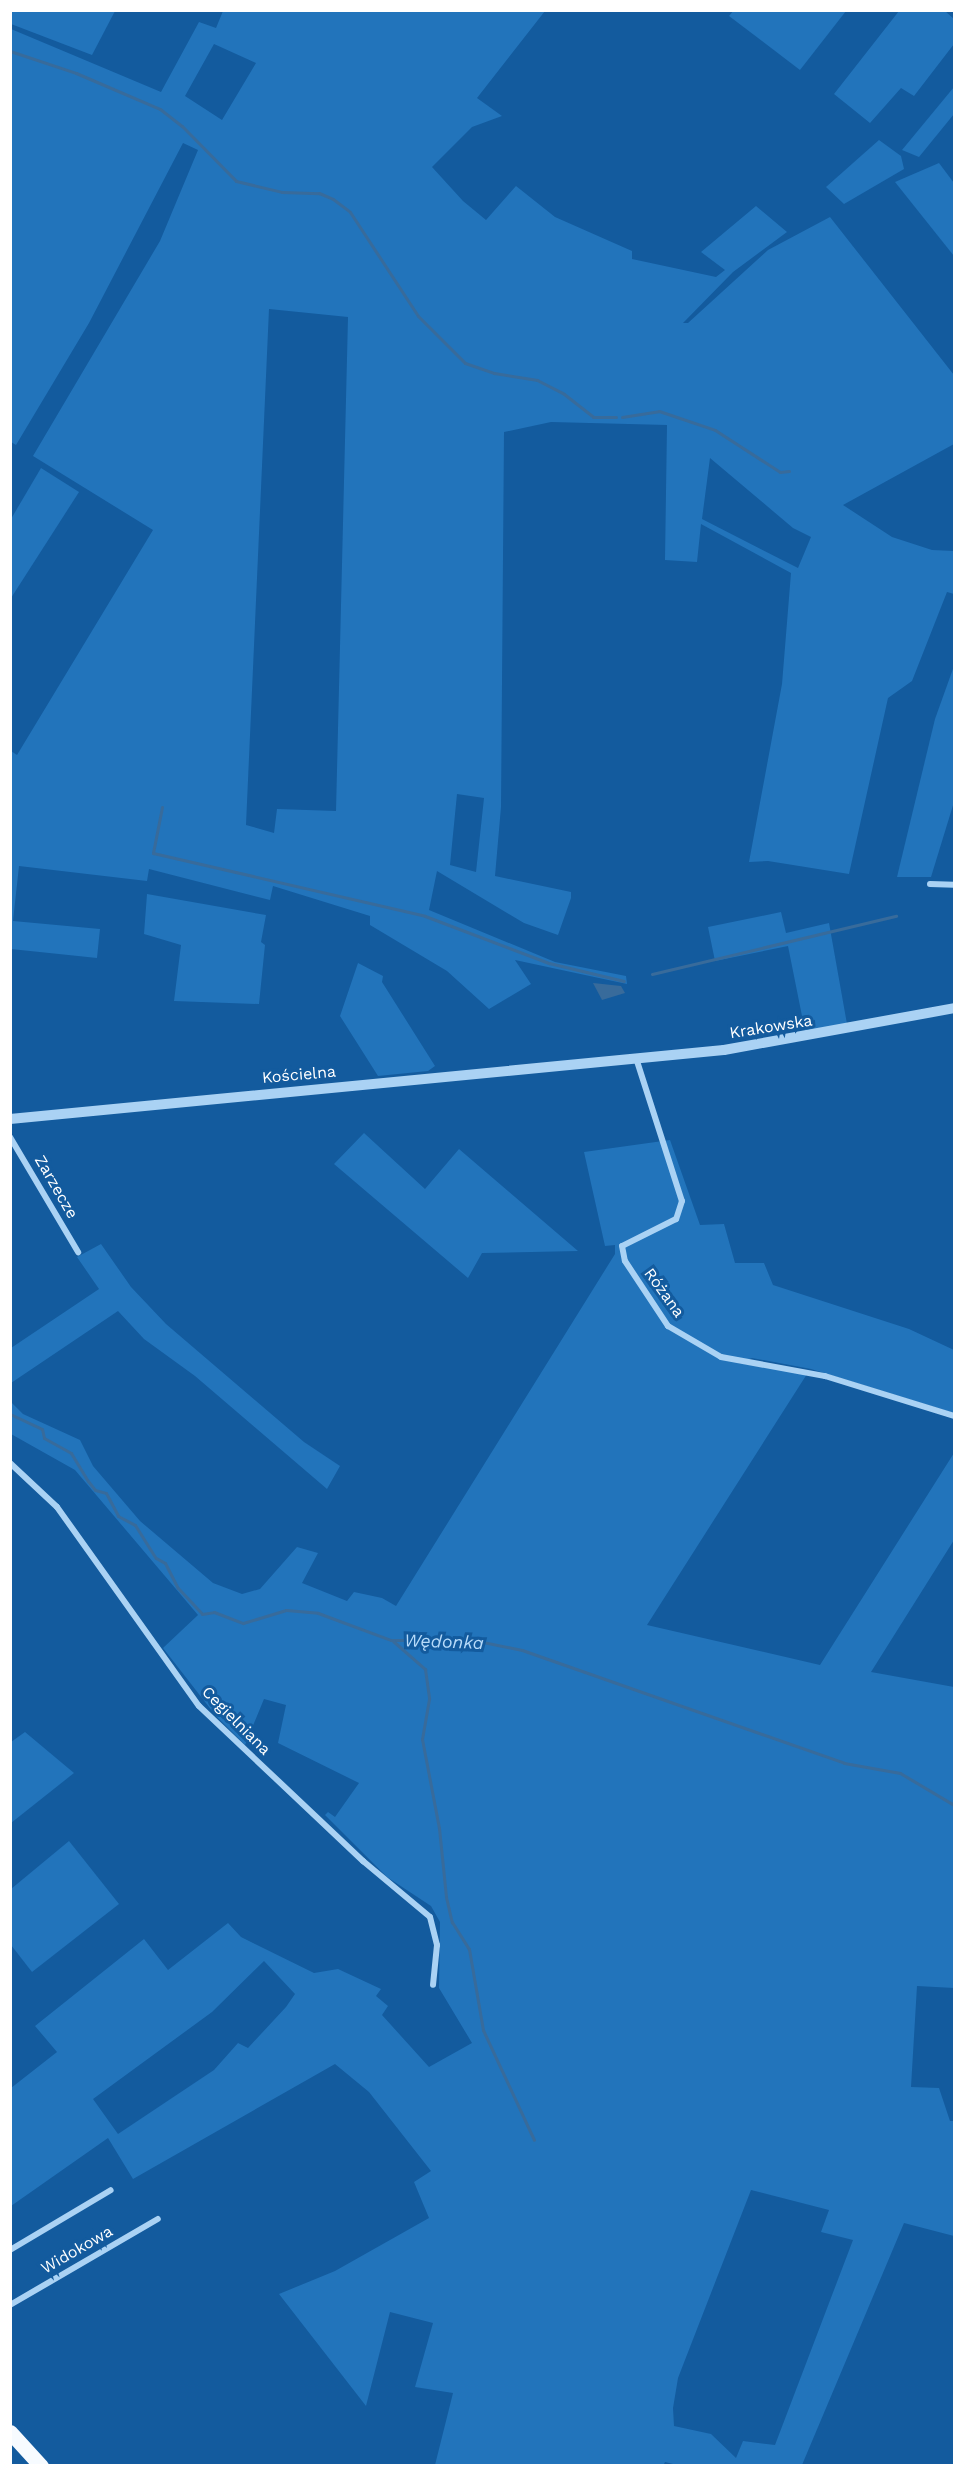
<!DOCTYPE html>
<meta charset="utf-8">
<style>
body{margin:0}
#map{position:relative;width:965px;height:2476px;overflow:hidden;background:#135b9e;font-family:"Work Sans",sans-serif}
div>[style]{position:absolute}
.green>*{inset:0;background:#2274bb}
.water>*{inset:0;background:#386b9b}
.stream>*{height:3px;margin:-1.5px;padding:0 1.5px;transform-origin:1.5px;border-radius:1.5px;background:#386b9b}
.minor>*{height:6px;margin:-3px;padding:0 3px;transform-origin:3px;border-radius:3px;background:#aad2f4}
.tertiary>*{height:10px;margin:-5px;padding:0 5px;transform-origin:5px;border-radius:5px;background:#aad2f4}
.primary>*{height:15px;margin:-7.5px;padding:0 7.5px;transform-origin:7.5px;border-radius:7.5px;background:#f7fbff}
span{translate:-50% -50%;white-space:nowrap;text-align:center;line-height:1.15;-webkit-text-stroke:6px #135b9e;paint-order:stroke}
.street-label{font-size:16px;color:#fff}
.water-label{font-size:18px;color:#b7dbfa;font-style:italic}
.frame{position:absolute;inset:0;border:12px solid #fff;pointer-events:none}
</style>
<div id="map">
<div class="green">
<i style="clip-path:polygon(evenodd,312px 10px,545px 11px,477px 98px,502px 116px,472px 127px,432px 167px,463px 201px,486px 220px,516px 186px,555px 217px,632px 251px,632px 259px,716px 277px,725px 270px,701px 252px,756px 206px,787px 232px,733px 272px,683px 323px,688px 323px,768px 250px,830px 217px,954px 375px,954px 444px,843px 505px,892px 537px,932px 550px,954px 551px,954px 594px,947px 592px,912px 681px,888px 698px,849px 874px,768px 861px,749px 862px,782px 684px,791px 573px,701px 524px,697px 562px,665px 560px,667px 425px,551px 422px,504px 432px,501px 807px,495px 876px,571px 892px,571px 898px,558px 935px,524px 923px,437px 871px,429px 910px,555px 962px,626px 976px,627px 984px,515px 960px,531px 984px,489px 1009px,447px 971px,370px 925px,370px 916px,273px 886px,270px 900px,149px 869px,147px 881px,19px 866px,13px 921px,100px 929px,97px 958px,11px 949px,11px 751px,17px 755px,153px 530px,33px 456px,160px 241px,198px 150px,183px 143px,89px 323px,16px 445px,11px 442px,11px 29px,161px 92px,199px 22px,216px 28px,223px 11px,312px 10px,214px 44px,256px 63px,222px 120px,185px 96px,214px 44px,312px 10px,269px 309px,348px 317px,336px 811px,277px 809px,274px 833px,246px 825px,269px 309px,312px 10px,710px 458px,793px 528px,811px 537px,798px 568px,702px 519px,710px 458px,312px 10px,457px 794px,484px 798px,476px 872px,450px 865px,457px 794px)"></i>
<i style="clip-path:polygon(734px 10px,846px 10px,846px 11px,800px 70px,729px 16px)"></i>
<i style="clip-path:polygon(10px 11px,11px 10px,115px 11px,92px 55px,11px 24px)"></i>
<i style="clip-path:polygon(899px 11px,945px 11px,954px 19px,954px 44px,914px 96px,901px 88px,870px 123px,834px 94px)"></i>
<i style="clip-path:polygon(954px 87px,954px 114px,919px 157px,902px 150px)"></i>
<i style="clip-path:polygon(879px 140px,901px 156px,904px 169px,844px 204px,826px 187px)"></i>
<i style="clip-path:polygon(939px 163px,954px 183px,954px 256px,895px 182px)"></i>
<i style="clip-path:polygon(41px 468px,79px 492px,11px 598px,11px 519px)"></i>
<i style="clip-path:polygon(954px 666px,954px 802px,931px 877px,897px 877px,935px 719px)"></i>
<i style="clip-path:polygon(147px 894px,266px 915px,261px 942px,265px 945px,259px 1004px,174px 1001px,181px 945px,144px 934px)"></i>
<i style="clip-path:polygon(781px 912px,786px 933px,829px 923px,847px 1024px,805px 1031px,788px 946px,715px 961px,708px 927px)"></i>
<i style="clip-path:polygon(358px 963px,383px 976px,382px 982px,435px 1066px,428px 1071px,378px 1076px,340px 1016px)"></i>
<i style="clip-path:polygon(364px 1133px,425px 1189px,459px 1149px,578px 1251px,482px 1253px,468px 1278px,334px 1164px)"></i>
<i style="clip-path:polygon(evenodd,670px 1140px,700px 1225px,724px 1224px,735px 1263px,764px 1263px,773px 1285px,909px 1329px,954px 1350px,954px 1413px,811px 1369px,752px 1358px,738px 1363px,807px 1374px,647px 1625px,820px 1665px,954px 1453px,954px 1540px,871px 1672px,954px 1687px,954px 1988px,917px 1986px,911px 2087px,939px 2088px,950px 2121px,954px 2121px,954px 2236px,904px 2223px,802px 2465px,681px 2466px,665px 2462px,663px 2466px,435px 2465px,453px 2393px,415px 2387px,433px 2323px,390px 2312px,366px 2406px,279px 2294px,335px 2271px,429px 2218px,414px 2182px,431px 2171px,369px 2092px,335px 2064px,133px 2179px,108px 2138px,11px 2206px,11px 2088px,57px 2052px,35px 2026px,144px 1939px,168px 1970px,228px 1923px,241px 1937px,314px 1973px,338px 1969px,381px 1989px,376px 1996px,388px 2006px,382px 2015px,429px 2067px,472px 2043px,439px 1988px,440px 1922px,431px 1906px,387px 1877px,325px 1815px,328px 1812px,335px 1817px,359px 1783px,278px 1743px,286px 1705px,264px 1699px,245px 1745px,216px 1716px,163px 1648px,198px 1615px,75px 1470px,11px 1434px,11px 1402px,23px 1414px,80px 1440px,93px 1466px,140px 1521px,213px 1583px,242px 1594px,260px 1589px,297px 1547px,318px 1553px,302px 1583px,347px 1601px,354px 1592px,382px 1598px,396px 1606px,615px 1254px,615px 1245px,605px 1246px,584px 1152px,670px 1140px,264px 1961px,295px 1994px,286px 2007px,248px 2048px,238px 2043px,214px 2070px,118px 2134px,93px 2099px,212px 2012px,264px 1961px,670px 1140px,751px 2190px,829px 2210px,821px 2232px,853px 2240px,775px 2445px,743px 2441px,736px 2458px,711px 2434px,674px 2426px,673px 2408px,678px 2378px,751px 2190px)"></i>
<i style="clip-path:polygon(101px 1244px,131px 1287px,166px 1324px,304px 1442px,340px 1466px,327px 1489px,195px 1376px,144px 1339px,118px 1311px,11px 1383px,11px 1348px,99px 1289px,77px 1257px)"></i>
<i style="clip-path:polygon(25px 1732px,74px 1773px,11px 1823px,11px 1742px)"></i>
<i style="clip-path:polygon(69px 1841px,119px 1904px,32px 1972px,11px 1945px,11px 1889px)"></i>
</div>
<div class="water">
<i style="clip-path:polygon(593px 983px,621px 986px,625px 993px,602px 1000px)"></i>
</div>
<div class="stream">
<i style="left:10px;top:51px;width:70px;rotate:18.4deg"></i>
<i style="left:76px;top:73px;width:91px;rotate:23.2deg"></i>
<i style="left:160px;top:109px;width:28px;rotate:38deg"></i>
<i style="left:182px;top:126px;width:77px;rotate:45.5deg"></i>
<i style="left:236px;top:181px;width:47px;rotate:13.4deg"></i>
<i style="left:282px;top:192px;width:37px;rotate:2deg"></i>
<i style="left:319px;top:193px;width:15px;rotate:23deg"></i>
<i style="left:333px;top:199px;width:21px;rotate:37deg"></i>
<i style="left:350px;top:212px;width:124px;rotate:56.8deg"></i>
<i style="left:418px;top:316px;width:66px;rotate:45deg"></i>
<i style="left:465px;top:363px;width:31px;rotate:19deg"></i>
<i style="left:494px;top:373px;width:44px;rotate:9.2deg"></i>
<i style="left:537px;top:380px;width:30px;rotate:27deg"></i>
<i style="left:564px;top:394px;width:37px;rotate:38deg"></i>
<i style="left:593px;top:417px;width:23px"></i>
<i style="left:622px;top:417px;width:37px;rotate:-9deg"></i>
<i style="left:659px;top:411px;width:59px;rotate:18.7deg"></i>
<i style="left:715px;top:430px;width:77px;rotate:32.9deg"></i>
<i style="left:780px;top:472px;width:9px;rotate:-6deg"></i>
<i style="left:162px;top:807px;width:47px;rotate:101.1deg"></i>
<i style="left:153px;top:853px;width:279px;rotate:13deg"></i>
<i style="left:425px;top:916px;width:133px;rotate:20.8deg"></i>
<i style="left:549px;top:963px;width:77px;rotate:13.5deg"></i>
<i style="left:652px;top:974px;width:251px;rotate:-13.4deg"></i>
<i style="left:10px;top:1414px;width:35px;rotate:25deg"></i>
<i style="left:42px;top:1429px;width:9px;rotate:77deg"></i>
<i style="left:44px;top:1438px;width:31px;rotate:29deg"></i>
<i style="left:71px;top:1453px;width:33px;rotate:59deg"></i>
<i style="left:88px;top:1481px;width:11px;rotate:52deg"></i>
<i style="left:95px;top:1490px;width:11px;rotate:15deg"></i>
<i style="left:106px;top:1493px;width:26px;rotate:62deg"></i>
<i style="left:118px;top:1516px;width:19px;rotate:28deg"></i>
<i style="left:135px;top:1525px;width:39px;rotate:58deg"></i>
<i style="left:156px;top:1558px;width:10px;rotate:29deg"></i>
<i style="left:165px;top:1563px;width:28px;rotate:63deg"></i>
<i style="left:178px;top:1588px;width:35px;rotate:47deg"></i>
<i style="left:202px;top:1614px;width:12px;rotate:-9deg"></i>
<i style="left:214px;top:1612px;width:31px;rotate:21deg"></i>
<i style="left:243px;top:1623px;width:45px;rotate:-16.8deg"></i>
<i style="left:286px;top:1610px;width:32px;rotate:5deg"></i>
<i style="left:318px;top:1613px;width:78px;rotate:20.3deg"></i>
<i style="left:391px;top:1640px;width:82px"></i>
<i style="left:473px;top:1640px;width:50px;rotate:11.5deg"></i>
<i style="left:522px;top:1650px;width:341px;rotate:19.3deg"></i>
<i style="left:844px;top:1763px;width:57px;rotate:10.1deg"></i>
<i style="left:900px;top:1773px;width:63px;rotate:30.7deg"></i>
<i style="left:393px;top:1641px;width:43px;rotate:41.2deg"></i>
<i style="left:425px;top:1669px;width:30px;rotate:82deg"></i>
<i style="left:429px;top:1699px;width:41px;rotate:99.9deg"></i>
<i style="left:422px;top:1739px;width:91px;rotate:79.2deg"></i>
<i style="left:439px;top:1828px;width:69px;rotate:84.2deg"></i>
<i style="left:446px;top:1897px;width:26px;rotate:77deg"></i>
<i style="left:452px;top:1922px;width:32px;rotate:58deg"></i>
<i style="left:469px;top:1949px;width:82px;rotate:80.2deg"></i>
<i style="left:483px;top:2030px;width:121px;rotate:65.1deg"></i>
</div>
<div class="minor">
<i style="left:930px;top:884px;width:24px;rotate:2deg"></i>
<i style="left:636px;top:1058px;width:150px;rotate:72.2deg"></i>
<i style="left:682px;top:1201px;width:19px;rotate:108deg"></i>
<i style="left:676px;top:1219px;width:60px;rotate:153.4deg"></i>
<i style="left:622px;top:1246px;width:15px;rotate:79deg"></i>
<i style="left:625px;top:1261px;width:78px;rotate:56.5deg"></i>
<i style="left:668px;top:1326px;width:61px;rotate:30.3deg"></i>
<i style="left:721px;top:1357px;width:106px;rotate:10.4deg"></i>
<i style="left:825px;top:1376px;width:135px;rotate:17.2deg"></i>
<i style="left:10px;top:1137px;width:134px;rotate:59.4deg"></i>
<i style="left:10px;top:1463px;width:64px;rotate:43.1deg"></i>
<i style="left:57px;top:1507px;width:244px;rotate:54.5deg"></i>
<i style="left:199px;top:1706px;width:226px;rotate:43.4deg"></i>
<i style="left:363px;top:1861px;width:87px;rotate:39.9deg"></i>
<i style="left:430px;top:1917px;width:29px;rotate:76deg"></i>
<i style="left:437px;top:1945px;width:40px;rotate:95.7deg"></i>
<i style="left:10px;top:2250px;width:117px;rotate:-30.7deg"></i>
<i style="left:10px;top:2305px;width:171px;rotate:-30.2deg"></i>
</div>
<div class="tertiary">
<i style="left:10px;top:1119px;width:717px;rotate:-5.52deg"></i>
<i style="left:724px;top:1050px;width:234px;rotate:-10.3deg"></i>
</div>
<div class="primary">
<i style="left:10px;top:2432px;width:46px;rotate:47.6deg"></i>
</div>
<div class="street-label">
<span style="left:771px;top:1027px;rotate:-9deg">Krakowska</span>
<span style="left:299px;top:1075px;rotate:-5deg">Kościelna</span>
<span style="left:56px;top:1187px;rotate:60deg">Zarzecze</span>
<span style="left:664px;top:1293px;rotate:54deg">Różana</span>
<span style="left:236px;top:1721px;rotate:45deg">Cegielniana</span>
<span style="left:77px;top:2250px;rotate:-30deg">Widokowa</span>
</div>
<div class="water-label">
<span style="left:444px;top:1642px;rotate:2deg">Wędonka</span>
</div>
<div class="frame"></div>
</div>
